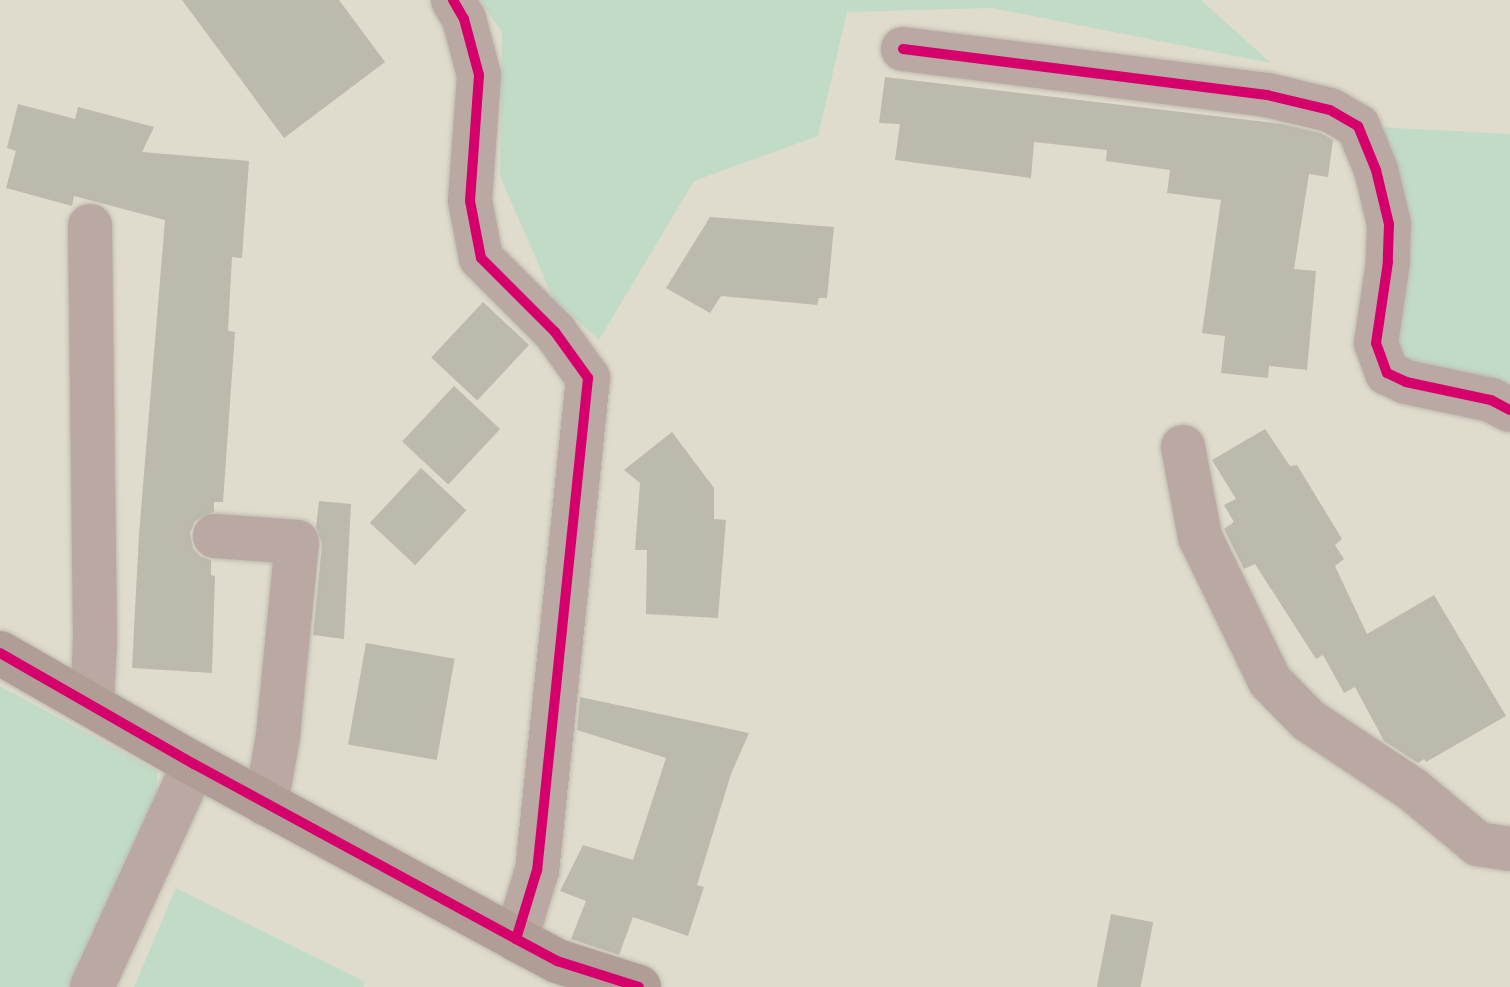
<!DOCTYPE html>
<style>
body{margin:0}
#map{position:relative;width:1510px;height:987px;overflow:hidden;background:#e0dccd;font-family:Overpass,sans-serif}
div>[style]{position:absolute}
.green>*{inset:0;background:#c1dbc6}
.building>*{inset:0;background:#bcb9ad;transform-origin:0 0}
.roads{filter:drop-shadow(0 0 2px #bdbaaf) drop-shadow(0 0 2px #bdbaaf)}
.street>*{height:44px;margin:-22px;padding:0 22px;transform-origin:22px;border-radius:22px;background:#b9a9a2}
.secondary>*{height:44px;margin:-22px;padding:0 22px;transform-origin:22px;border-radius:22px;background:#b09e96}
.cycleway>*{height:10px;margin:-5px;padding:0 5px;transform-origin:5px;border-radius:5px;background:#d6006c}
span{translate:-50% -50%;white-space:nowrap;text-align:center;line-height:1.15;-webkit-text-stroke:7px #f5edd2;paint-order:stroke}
</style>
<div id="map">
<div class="green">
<i style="clip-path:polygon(480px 0,1201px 0,1271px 63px,992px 8px,847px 12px,818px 136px,694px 181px,599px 340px,553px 298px,500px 176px,502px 32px)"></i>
<i style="clip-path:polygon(1358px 126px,1510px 134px,1510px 411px,1387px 373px)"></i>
<i style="clip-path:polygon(0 686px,157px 771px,157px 797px,75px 987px,0 987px)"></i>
<i style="clip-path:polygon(176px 888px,365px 982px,363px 987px,134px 987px)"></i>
</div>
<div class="building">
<i style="clip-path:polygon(182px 0,339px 0,385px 62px,284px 138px)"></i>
<i style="clip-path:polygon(885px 77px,1283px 124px,1321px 133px,1333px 140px,1328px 177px,1309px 174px,1294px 269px,1316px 271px,1307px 370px,1269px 366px,1268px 378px,1221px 373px,1225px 336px,1202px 333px,1221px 200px,1167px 193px,1170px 170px,1106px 161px,1107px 150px,1034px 142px,1031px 178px,895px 160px,900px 124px,879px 123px)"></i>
<i style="clip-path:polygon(18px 104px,75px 119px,78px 107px,154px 127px,142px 152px,249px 161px,242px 258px,232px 257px,228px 331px,235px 332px,223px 502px,214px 502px,214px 512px,195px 521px,190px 533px,193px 548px,200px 556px,211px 560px,211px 575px,215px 576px,212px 673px,132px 668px,139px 534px,165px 220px,74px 196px,72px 206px,6px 188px,16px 151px,7px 148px)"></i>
<i style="clip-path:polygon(710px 217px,834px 227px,827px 298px,819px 298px,817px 305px,721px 296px,710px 313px,666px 288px)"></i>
<i style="left:483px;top:302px;width:63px;height:76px;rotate:43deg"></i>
<i style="left:454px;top:386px;width:63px;height:76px;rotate:43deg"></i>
<i style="clip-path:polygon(1265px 429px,1290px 466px,1297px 465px,1342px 539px,1335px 545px,1344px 559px,1335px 566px,1367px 634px,1434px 595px,1506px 716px,1426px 762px,1424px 759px,1418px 763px,1384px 741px,1355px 687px,1344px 693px,1323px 655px,1316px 659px,1255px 564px,1244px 569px,1224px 529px,1234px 522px,1224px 505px,1236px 499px,1212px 460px)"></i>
<i style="clip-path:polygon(672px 432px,714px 488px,714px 519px,726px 520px,718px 618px,646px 614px,647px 550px,635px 550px,640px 483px,624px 470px)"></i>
<i style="left:421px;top:468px;width:62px;height:75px;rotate:43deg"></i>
<i style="clip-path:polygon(319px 501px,351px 504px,344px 639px,313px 635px,322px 544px,316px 527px)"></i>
<i style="left:366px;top:643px;width:90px;height:103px;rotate:10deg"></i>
<i style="clip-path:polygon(580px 697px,749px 733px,731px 774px,697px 885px,704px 887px,688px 936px,633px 917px,619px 955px,571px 939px,586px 901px,560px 891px,583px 845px,633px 860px,666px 758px,577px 730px)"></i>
<i style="left:1111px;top:914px;width:43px;height:74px;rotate:11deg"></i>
</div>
<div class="roads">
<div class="street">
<i style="left:453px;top:0;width:22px;rotate:60deg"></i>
<i style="left:464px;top:19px;width:58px;rotate:75deg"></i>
<i style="left:479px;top:75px;width:126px;rotate:94.1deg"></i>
<i style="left:470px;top:201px;width:58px;rotate:79.1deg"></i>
<i style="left:481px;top:258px;width:105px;rotate:45deg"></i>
<i style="left:555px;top:332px;width:57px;rotate:54.3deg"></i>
<i style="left:588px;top:378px;width:495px;rotate:95.9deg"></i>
<i style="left:537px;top:870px;width:72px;rotate:106.9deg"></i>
<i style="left:903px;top:49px;width:367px;rotate:7.2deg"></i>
<i style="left:1267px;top:95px;width:65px;rotate:13.4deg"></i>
<i style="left:1330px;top:110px;width:32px;rotate:30deg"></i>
<i style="left:1358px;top:126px;width:48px;rotate:67.8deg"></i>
<i style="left:1376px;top:170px;width:56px;rotate:76.5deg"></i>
<i style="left:1389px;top:224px;width:38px;rotate:92deg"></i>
<i style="left:1388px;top:262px;width:82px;rotate:98.4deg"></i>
<i style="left:1376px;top:343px;width:32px;rotate:70deg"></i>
<i style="left:1387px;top:373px;width:21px;rotate:25deg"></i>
<i style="left:1406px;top:382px;width:87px;rotate:12deg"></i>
<i style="left:1491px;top:400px;width:21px;rotate:28deg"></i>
<i style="left:90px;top:226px;width:414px;rotate:89.3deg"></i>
<i style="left:95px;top:640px;width:65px;rotate:92.6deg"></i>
<i style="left:1183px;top:447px;width:92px;rotate:79.3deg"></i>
<i style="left:1200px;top:537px;width:160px;rotate:64.1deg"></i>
<i style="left:1270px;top:681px;width:54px;rotate:45.7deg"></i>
<i style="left:1308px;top:720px;width:125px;rotate:33.6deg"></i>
<i style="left:1412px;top:789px;width:86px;rotate:39.8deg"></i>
<i style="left:1478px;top:844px;width:31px;rotate:9deg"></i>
<i style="left:215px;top:536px;width:82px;rotate:4.2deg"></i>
<i style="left:297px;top:542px;width:195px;rotate:95.6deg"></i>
<i style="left:278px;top:736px;width:69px;rotate:100deg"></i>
<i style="left:92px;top:987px;width:245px;rotate:-65.4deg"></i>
</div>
<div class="secondary">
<i style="left:0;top:653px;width:224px;rotate:29.8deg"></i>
<i style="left:194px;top:764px;width:366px;rotate:28.5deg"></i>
<i style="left:516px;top:939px;width:47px;rotate:28.2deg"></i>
<i style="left:557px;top:961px;width:86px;rotate:17.6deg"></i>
</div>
</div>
<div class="cycleway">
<i style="left:453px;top:0;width:22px;rotate:60deg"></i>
<i style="left:464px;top:19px;width:58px;rotate:75deg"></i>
<i style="left:479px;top:75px;width:126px;rotate:94.1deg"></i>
<i style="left:470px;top:201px;width:58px;rotate:79.1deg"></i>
<i style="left:481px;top:258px;width:105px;rotate:45deg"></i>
<i style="left:555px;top:332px;width:57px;rotate:54.3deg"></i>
<i style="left:588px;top:378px;width:495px;rotate:95.9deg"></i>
<i style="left:537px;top:870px;width:72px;rotate:106.9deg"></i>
<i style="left:903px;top:49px;width:367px;rotate:7.2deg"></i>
<i style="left:1267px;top:95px;width:65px;rotate:13.4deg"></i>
<i style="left:1330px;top:110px;width:32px;rotate:30deg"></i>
<i style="left:1358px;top:126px;width:48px;rotate:67.8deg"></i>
<i style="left:1376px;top:170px;width:56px;rotate:76.5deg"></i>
<i style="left:1389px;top:224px;width:38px;rotate:92deg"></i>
<i style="left:1388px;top:262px;width:82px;rotate:98.4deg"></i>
<i style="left:1376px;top:343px;width:32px;rotate:70deg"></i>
<i style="left:1387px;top:373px;width:21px;rotate:25deg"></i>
<i style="left:1406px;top:382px;width:87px;rotate:12deg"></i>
<i style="left:1491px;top:400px;width:21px;rotate:28deg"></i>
<i style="left:0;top:653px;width:224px;rotate:29.8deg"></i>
<i style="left:194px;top:764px;width:366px;rotate:28.5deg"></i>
<i style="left:516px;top:939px;width:47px;rotate:28.2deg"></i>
<i style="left:557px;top:961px;width:86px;rotate:17.6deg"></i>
</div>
</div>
